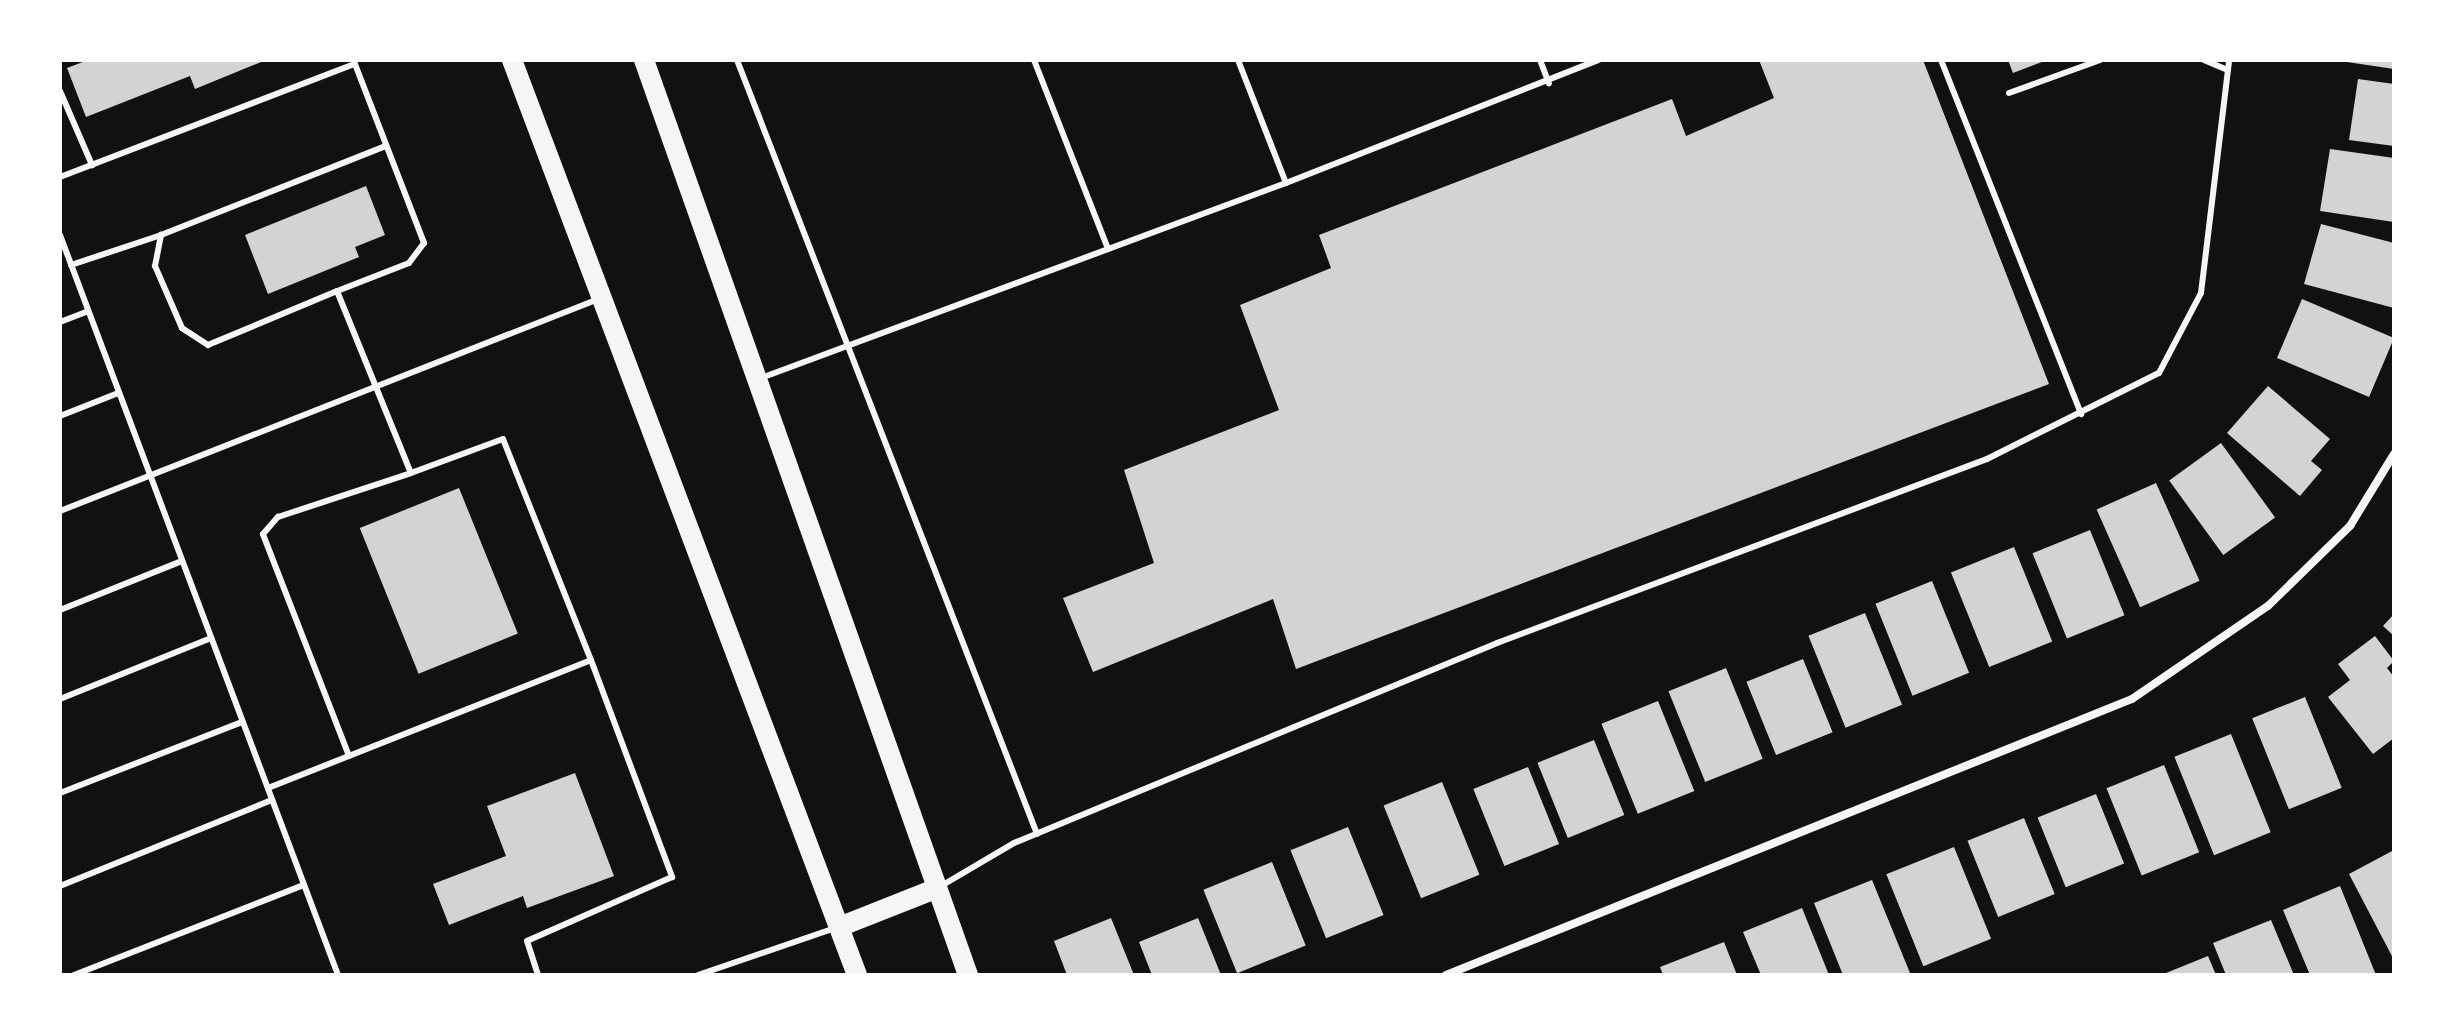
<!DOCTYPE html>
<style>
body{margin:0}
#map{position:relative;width:2454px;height:1035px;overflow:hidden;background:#111;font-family:"Asap Condensed",sans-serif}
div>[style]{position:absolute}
.building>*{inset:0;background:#d3d3d3;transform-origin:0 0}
.service>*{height:6px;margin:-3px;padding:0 3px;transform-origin:3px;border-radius:3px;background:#f5f5f5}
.minor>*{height:8px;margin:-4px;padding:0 4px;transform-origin:4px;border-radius:4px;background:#f5f5f5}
.primary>*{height:20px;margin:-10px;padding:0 10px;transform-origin:10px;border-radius:10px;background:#f5f5f5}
span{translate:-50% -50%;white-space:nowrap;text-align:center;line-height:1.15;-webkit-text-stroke:8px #fff;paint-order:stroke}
.frame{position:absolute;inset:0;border:62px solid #fff;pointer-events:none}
</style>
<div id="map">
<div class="building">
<i style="clip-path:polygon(88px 60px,266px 60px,195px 89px,190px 76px,86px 117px,67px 68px)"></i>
<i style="clip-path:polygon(1759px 60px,1923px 60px,2049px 384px,1296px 669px,1273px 599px,1093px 672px,1063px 598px,1154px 563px,1124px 470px,1279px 410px,1240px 305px,1331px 268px,1319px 235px,1672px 99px,1686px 136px,1774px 98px)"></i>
<i style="clip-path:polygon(2008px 60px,2047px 60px,2013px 73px)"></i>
<i style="clip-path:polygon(2348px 60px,2394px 60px,2394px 69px,2347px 62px)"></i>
<i style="clip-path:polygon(2358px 79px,2394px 84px,2394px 146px,2349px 140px)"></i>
<i style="clip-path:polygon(2330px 149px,2394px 158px,2394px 222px,2320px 211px)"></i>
<i style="clip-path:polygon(366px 186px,385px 235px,355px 247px,359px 257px,268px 294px,245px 235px)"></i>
<i style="clip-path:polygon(2321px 224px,2394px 243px,2394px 308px,2304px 284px)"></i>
<i style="left:2302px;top:299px;width:100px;height:64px;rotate:23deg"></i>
<i style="clip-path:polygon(2268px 386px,2330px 439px,2311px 461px,2322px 470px,2300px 496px,2227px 433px)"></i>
<i style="left:2221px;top:443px;width:92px;height:64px;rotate:54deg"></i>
<i style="left:2156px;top:483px;width:107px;height:65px;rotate:66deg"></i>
<i style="left:459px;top:488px;width:157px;height:107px;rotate:68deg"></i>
<i style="left:2090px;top:530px;width:92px;height:62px;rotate:68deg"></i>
<i style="left:2014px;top:547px;width:102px;height:68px;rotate:68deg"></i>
<i style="left:1932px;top:581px;width:99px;height:61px;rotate:68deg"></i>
<i style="left:1865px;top:613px;width:99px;height:61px;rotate:68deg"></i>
<i style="clip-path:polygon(2394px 614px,2394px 636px,2383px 626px)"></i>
<i style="clip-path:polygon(2375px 636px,2394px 661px,2387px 668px,2394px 677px,2394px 738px,2373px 754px,2328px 697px,2350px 680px,2338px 664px)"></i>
<i style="left:1803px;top:659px;width:79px;height:61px;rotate:68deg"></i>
<i style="left:1726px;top:668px;width:98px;height:62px;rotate:68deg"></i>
<i style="left:2305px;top:697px;width:98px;height:57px;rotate:68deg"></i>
<i style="left:1658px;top:701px;width:97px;height:61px;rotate:68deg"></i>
<i style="left:2231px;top:734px;width:106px;height:61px;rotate:68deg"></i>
<i style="left:1594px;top:740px;width:81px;height:61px;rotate:68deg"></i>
<i style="left:2164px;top:765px;width:94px;height:62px;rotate:68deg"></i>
<i style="left:1528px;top:767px;width:83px;height:59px;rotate:68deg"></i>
<i style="clip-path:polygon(575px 773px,614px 876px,527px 908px,523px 896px,449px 925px,433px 884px,506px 856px,487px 806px)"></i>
<i style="left:1442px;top:782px;width:100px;height:63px;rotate:68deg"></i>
<i style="left:2096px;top:794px;width:75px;height:63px;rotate:68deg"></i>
<i style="left:2024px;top:818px;width:82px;height:61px;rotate:68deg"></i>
<i style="left:1348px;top:827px;width:95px;height:62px;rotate:68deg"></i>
<i style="left:1954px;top:847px;width:99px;height:73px;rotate:68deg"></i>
<i style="clip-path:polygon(2394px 850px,2394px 960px,2349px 874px)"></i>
<i style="left:1272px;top:862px;width:90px;height:74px;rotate:68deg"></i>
<i style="clip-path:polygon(1872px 880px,1910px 973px,1904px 975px,1843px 975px,1814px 903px)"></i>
<i style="clip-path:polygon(2340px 886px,2376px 975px,2310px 975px,2283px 910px)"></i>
<i style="clip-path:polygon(1802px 908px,1829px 975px,1761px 975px,1743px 932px)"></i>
<i style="clip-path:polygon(1111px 918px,1134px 975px,1067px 975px,1054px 941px)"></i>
<i style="clip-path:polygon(1198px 918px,1221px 975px,1152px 975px,1139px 942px)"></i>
<i style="clip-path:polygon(2271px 920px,2294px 975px,2226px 975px,2213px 943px)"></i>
<i style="clip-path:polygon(1724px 942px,1737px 975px,1663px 975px,1660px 967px)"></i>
<i style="clip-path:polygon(2208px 956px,2216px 975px,2161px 975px)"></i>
</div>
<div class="service">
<i style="left:737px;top:60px;width:830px;rotate:68.81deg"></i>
<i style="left:1034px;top:60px;width:203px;rotate:68.6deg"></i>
<i style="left:1238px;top:60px;width:132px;rotate:68.7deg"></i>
<i style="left:1540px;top:60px;width:25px;rotate:69deg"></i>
<i style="left:1941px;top:60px;width:381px;rotate:68.4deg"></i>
<i style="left:2204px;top:60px;width:25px;rotate:23deg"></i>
<i style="left:60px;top:91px;width:81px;rotate:66.6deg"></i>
<i style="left:2009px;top:93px;width:97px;rotate:-19.9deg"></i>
<i style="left:60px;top:177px;width:316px;rotate:-21deg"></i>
<i style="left:355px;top:64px;width:192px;rotate:68.9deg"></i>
<i style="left:424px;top:243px;width:25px;rotate:127deg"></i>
<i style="left:409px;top:263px;width:77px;rotate:158.7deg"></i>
<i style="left:337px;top:291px;width:196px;rotate:67.9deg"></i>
<i style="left:411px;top:473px;width:98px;rotate:-20.3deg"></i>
<i style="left:503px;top:439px;width:238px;rotate:68.3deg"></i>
<i style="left:60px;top:235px;width:790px;rotate:69.41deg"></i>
<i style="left:71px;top:265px;width:95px;rotate:-18.4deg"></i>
<i style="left:337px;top:291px;width:140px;rotate:157.3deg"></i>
<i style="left:208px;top:345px;width:31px;rotate:-147deg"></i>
<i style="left:182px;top:328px;width:68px;rotate:-113.5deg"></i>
<i style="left:155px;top:266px;width:32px;rotate:-79deg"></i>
<i style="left:161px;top:235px;width:242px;rotate:-21.6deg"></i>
<i style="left:60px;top:322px;width:30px;rotate:-21deg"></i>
<i style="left:761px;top:378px;width:560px;rotate:-20.38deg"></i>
<i style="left:1286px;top:183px;width:336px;rotate:-21.5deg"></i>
<i style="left:60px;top:416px;width:62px;rotate:-21.6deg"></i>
<i style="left:60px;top:511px;width:576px;rotate:-21.49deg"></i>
<i style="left:60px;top:610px;width:131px;rotate:-21.9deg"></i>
<i style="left:60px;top:699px;width:163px;rotate:-22deg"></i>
<i style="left:349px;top:756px;width:238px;rotate:-111.2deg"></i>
<i style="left:263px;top:534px;width:23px;rotate:-49deg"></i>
<i style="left:278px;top:517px;width:140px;rotate:-18.3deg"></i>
<i style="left:268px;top:788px;width:347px;rotate:-21.6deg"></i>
<i style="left:591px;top:660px;width:232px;rotate:69.5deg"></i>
<i style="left:672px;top:877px;width:158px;rotate:156.2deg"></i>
<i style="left:527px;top:941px;width:36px;rotate:72deg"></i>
<i style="left:60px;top:793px;width:195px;rotate:-21.3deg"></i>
<i style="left:60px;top:886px;width:229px;rotate:-22.1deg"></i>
<i style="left:941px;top:886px;width:85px;rotate:-30.5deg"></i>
<i style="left:1014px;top:843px;width:523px;rotate:-22.49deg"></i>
<i style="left:1497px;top:643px;width:523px;rotate:-20.58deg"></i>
<i style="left:1987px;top:459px;width:192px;rotate:-26.6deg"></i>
<i style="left:2159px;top:373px;width:90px;rotate:-62.3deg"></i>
<i style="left:2201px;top:293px;width:235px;rotate:-83.1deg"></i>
<i style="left:74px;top:975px;width:247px;rotate:-21.4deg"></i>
<i style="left:698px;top:975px;width:145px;rotate:-18.9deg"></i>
</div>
<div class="minor">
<i style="left:1446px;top:975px;width:739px;rotate:-21.92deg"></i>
<i style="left:2132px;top:699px;width:165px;rotate:-34.4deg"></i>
<i style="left:2268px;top:606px;width:115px;rotate:-44.3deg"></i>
<i style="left:2350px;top:526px;width:84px;rotate:-58.6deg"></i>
</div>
<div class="primary">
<i style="left:512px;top:60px;width:978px;rotate:69.34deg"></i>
<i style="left:644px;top:60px;width:971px;rotate:70.5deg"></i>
<i style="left:839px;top:927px;width:103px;rotate:-21.6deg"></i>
</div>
<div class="frame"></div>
</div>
